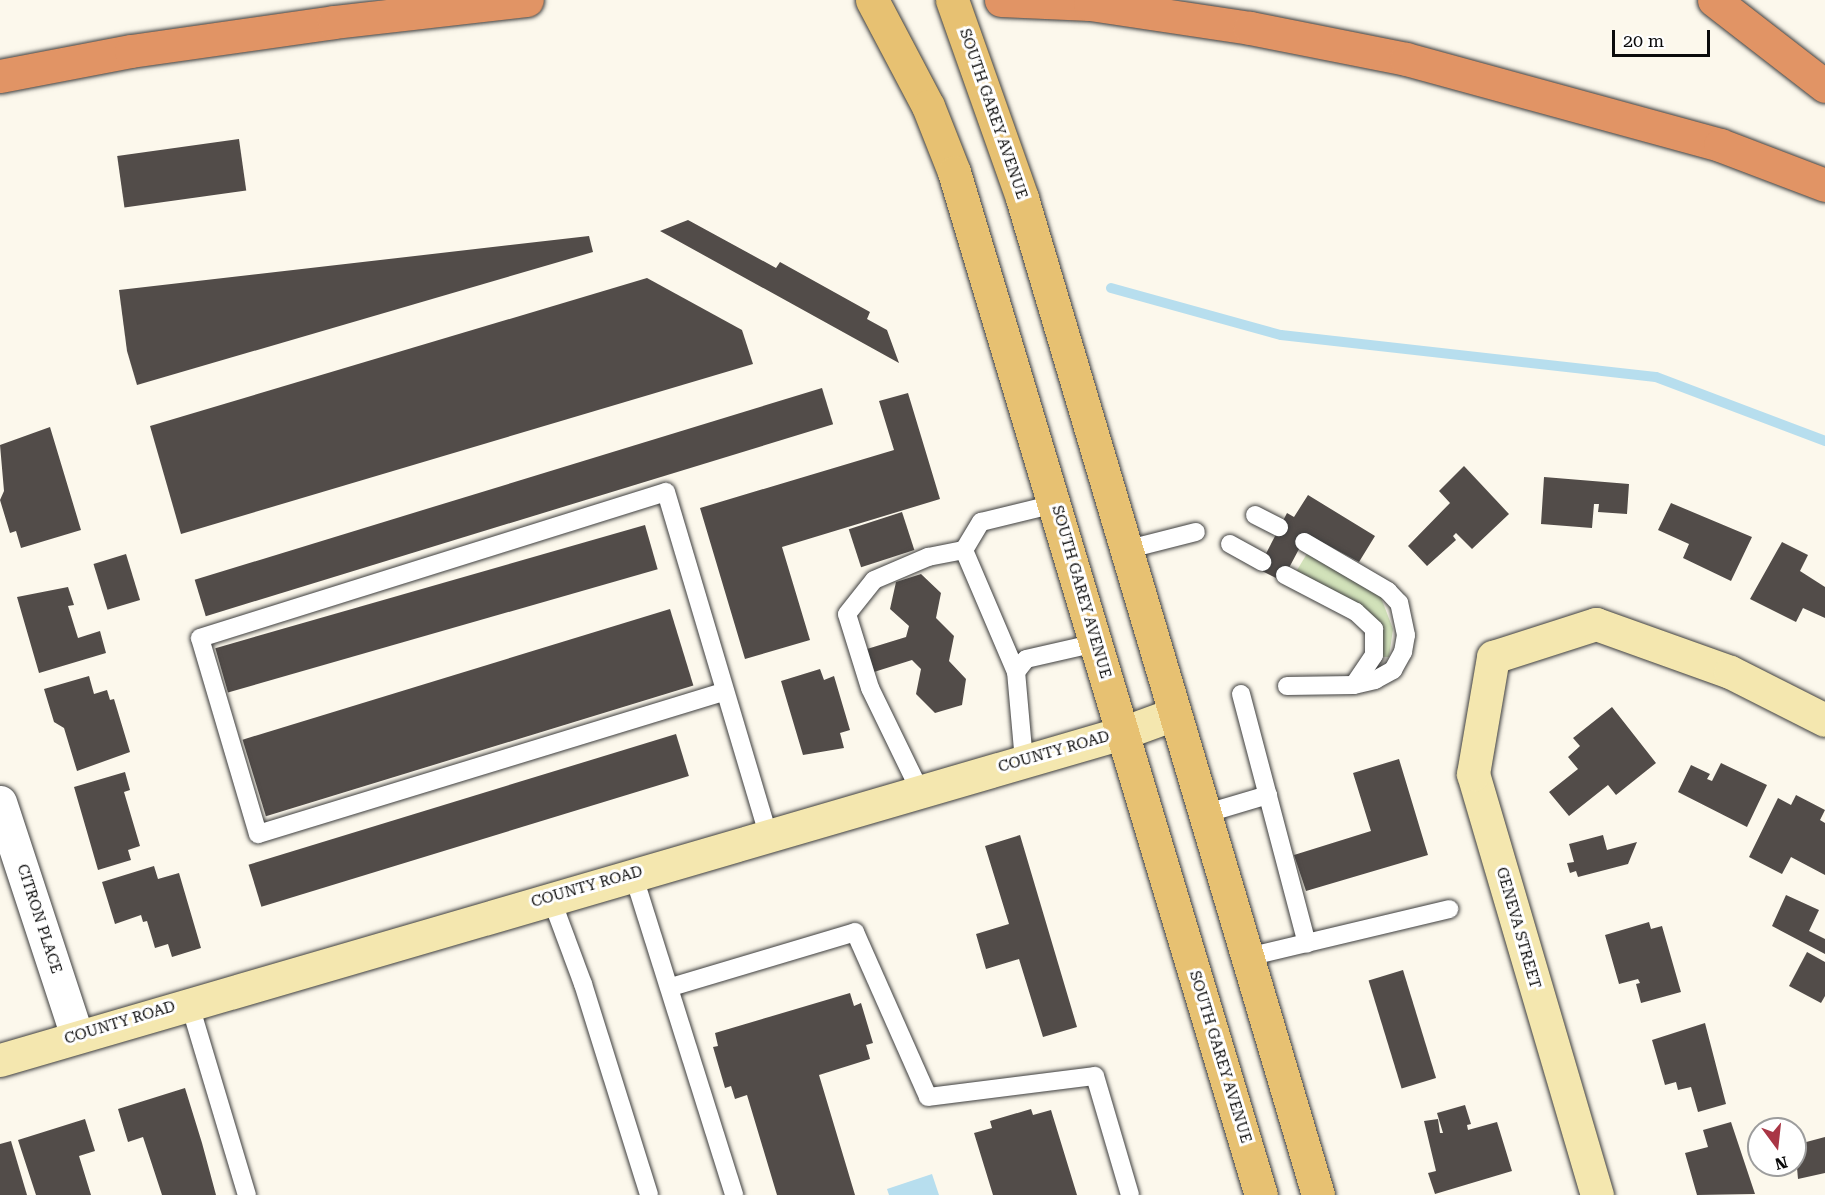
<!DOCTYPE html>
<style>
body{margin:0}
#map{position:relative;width:1825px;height:1195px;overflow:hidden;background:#fcf8ec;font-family:"Roboto Serif",serif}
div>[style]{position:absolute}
.green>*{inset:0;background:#d2e2ba}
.water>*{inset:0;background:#b7deee}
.stream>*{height:10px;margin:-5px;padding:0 5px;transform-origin:5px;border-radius:5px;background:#b7deee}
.building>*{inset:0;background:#524c49;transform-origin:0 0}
.roads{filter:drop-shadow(0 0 2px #3e3e3e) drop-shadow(0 0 2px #3e3e3e)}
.lane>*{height:18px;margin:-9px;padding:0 9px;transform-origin:9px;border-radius:9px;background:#fff}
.street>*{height:33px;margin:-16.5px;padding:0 16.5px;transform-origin:16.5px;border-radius:16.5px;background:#fff}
.secondary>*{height:33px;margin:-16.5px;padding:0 16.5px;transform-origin:16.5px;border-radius:16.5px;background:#f4e7af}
.primary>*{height:33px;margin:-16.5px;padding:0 16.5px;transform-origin:16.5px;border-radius:16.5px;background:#e7c172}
.highway>*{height:33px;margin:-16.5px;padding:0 16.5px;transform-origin:16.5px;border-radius:16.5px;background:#e19465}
span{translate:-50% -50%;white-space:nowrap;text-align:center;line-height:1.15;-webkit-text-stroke:6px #fff;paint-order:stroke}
.street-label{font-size:15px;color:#0b0b0b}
.north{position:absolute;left:1747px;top:1117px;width:60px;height:60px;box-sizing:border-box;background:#fff;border:2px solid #9d9d9d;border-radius:50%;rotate:165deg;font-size:16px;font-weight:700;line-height:24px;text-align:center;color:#0b0b0b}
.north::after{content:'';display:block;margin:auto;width:21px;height:27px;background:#a93645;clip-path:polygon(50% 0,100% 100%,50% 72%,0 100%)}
.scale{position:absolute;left:1612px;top:30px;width:98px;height:27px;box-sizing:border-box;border:3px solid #0b0b0b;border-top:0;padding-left:8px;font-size:18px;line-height:21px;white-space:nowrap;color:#0b0b0b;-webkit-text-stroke:4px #fff;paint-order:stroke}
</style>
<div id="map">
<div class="green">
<i style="clip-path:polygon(1308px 552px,1380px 595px,1393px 629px,1389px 657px,1381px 657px,1381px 640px,1294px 575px)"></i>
</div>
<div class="water">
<i style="clip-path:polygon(932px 1174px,939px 1195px,889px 1195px,887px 1189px)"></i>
</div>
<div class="stream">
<i style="left:1111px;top:288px;width:176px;rotate:15.5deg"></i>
<i style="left:1281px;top:335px;width:377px;rotate:6.4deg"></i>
<i style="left:1656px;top:377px;width:181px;rotate:20.7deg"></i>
</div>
<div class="building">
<i style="left:239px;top:139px;width:52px;height:123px;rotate:82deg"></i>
<i style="clip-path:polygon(688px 220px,776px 268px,780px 262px,870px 312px,867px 319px,887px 330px,899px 363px,660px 231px)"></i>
<i style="clip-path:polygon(589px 236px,593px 252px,137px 385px,127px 351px,119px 290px)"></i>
<i style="clip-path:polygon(647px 278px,742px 330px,753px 364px,181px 534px,150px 426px)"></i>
<i style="left:822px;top:388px;width:38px;height:656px;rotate:73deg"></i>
<i style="clip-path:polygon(908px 393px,940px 499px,782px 547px,810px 640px,745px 659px,700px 508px,894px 450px,879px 401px)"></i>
<i style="clip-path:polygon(50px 427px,81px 530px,21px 548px,16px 531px,10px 533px,0 500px,4px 491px,0 445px)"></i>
<i style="clip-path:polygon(1464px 466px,1509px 514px,1472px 549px,1456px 533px,1453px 536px,1456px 540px,1427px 566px,1408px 546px,1450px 503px,1439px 491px)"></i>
<i style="clip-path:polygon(1544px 477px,1629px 484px,1627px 514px,1598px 512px,1599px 504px,1594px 504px,1592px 528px,1541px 524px)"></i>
<i style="clip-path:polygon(1308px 495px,1375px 536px,1359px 562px,1307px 534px,1282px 581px,1258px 569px,1287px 513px,1294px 517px)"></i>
<i style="clip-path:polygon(1671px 503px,1752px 537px,1731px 581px,1683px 558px,1689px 544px,1658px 530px)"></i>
<i style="left:902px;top:512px;width:40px;height:56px;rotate:72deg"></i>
<i style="left:645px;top:525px;width:46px;height:447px;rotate:74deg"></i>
<i style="clip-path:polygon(1782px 542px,1808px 555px,1800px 571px,1825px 587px,1825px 618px,1803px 608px,1796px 622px,1750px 599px)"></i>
<i style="left:126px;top:554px;width:48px;height:34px;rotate:73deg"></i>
<i style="clip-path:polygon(921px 574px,941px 593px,936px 618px,954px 636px,949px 661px,966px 679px,962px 705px,935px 713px,916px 694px,921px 669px,912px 660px,874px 672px,867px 649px,906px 637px,909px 626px,890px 609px,896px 582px)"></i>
<i style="clip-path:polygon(68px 587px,74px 605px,68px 606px,78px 638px,100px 631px,106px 653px,39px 673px,17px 597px)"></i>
<i style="left:670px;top:609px;width:80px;height:447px;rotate:73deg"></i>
<i style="clip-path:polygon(820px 669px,824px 680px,834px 676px,850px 730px,840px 733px,844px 748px,803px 755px,781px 681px)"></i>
<i style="clip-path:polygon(89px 676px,94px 694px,107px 690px,110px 700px,114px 699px,130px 752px,77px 771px,64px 728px,54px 722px,44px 689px)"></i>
<i style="clip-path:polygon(1612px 707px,1656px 763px,1616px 795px,1608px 785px,1569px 816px,1549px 792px,1578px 769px,1568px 757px,1580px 746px,1573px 738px)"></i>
<i style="left:676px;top:734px;width:44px;height:447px;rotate:73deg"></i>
<i style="clip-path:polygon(1399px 759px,1428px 855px,1306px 891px,1294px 855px,1371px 831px,1353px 773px)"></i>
<i style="clip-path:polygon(1721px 763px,1767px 785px,1747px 827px,1678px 792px,1691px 765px,1710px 774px,1707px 779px,1712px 781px)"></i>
<i style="clip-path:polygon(125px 772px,130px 790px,124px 792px,140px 846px,128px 850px,131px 860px,98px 870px,74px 787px)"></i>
<i style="clip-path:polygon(1796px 795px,1825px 810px,1820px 820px,1825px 823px,1825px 875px,1791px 857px,1782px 874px,1749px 857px,1778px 798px,1791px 805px)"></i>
<i style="clip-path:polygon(1020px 835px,1077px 1027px,1043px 1037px,1019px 959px,986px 969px,976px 934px,1009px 924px,985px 846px)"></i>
<i style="clip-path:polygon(1603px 835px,1607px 850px,1637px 842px,1628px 864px,1578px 877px,1576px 871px,1570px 873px,1567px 863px,1574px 862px,1569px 844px)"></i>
<i style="clip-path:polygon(154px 866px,158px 879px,179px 873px,201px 948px,172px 957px,168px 944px,155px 948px,147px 921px,143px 922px,141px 915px,115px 924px,102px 882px)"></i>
<i style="clip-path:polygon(1786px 895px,1819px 910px,1809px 931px,1825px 939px,1825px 954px,1772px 926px)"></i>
<i style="clip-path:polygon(1649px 922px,1651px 929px,1662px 926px,1681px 992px,1641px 1003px,1636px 984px,1640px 983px,1638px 979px,1619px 984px,1605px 935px)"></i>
<i style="clip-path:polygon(1807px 952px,1825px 962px,1825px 996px,1821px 1003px,1789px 986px)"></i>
<i style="left:1403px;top:970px;width:113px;height:36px;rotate:73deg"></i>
<i style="clip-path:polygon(850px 993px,854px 1006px,861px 1003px,873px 1043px,866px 1045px,870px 1059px,819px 1075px,855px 1195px,777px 1195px,747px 1095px,735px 1099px,731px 1086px,725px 1088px,713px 1047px,718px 1046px,715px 1033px)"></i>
<i style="clip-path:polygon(1705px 1023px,1726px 1104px,1698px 1112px,1691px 1087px,1678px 1090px,1676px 1082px,1665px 1085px,1652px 1040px)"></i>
<i style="clip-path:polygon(185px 1088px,202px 1143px,216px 1195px,162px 1195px,143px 1137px,128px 1142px,118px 1109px)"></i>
<i style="clip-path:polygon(1465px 1105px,1471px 1124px,1467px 1125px,1468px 1130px,1497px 1122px,1512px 1171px,1435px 1194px,1428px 1173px,1436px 1171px,1424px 1121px,1438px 1119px,1440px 1133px,1443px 1133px,1437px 1113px)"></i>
<i style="clip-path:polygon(1031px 1109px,1033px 1115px,1051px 1110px,1077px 1195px,993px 1195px,974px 1133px,992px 1128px,990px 1121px)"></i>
<i style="clip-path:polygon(85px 1119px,95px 1151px,79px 1156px,91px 1195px,36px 1195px,18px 1140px)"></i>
<i style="clip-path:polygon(1731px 1122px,1755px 1194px,1697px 1195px,1685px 1153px,1708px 1147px,1703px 1130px)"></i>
<i style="clip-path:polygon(1825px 1137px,1825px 1173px,1798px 1179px,1795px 1145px)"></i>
<i style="clip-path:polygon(11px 1141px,27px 1195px,0 1195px,0 1144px)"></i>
</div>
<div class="roads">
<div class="lane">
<i style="left:1255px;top:515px;width:27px;rotate:27deg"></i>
<i style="left:1230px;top:544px;width:37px;rotate:29deg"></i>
<i style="left:1125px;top:550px;width:73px;rotate:-14.2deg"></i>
<i style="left:1285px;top:575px;width:80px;rotate:27.5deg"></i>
<i style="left:1356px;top:612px;width:25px;rotate:43deg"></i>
<i style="left:1374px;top:629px;width:26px;rotate:90deg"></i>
<i style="left:1374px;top:655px;width:36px;rotate:124deg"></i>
<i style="left:1016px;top:672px;width:133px;rotate:-113.1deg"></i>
<i style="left:964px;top:550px;width:33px;rotate:-59deg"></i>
<i style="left:981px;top:522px;width:76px;rotate:-13.7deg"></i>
<i style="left:1287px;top:686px;width:67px;rotate:-0.9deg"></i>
<i style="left:1354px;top:685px;width:22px;rotate:-13deg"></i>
<i style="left:1375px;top:680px;width:21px;rotate:-29deg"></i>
<i style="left:1393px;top:670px;width:21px;rotate:-61deg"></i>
<i style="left:1403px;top:652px;width:17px;rotate:-80deg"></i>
<i style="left:1406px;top:635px;width:33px;rotate:-102deg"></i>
<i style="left:1399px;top:603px;width:16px;rotate:-133deg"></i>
<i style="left:1388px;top:591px;width:97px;rotate:-149.7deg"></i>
<i style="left:723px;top:692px;width:486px;rotate:163deg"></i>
<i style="left:258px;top:834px;width:204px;rotate:-106.5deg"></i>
<i style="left:200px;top:638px;width:488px;rotate:-17.4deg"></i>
<i style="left:666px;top:492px;width:358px;rotate:73.4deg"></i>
<i style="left:1241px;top:694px;width:258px;rotate:75.2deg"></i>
<i style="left:1024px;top:761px;width:89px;rotate:-95.1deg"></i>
<i style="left:1016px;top:672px;width:16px;rotate:-52deg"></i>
<i style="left:1026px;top:659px;width:72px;rotate:-12.9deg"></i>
<i style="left:920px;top:791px;width:114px;rotate:-115.9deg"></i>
<i style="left:870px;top:688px;width:77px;rotate:-107.3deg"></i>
<i style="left:847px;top:614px;width:43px;rotate:-51.5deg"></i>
<i style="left:874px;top:580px;width:59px;rotate:-23.1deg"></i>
<i style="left:928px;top:557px;width:37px;rotate:-11deg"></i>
<i style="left:1204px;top:814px;width:67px;rotate:-16.5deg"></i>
<i style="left:633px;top:874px;width:337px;rotate:72.5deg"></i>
<i style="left:551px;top:898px;width:92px;rotate:69.6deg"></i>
<i style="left:583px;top:984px;width:221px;rotate:72.6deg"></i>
<i style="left:1248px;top:957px;width:207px;rotate:-13.4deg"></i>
<i style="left:671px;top:987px;width:192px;rotate:-16.6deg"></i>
<i style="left:855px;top:932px;width:180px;rotate:66.1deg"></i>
<i style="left:928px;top:1097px;width:168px;rotate:-7.2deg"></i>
<i style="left:1095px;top:1076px;width:124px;rotate:73.6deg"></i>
<i style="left:189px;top:1002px;width:202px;rotate:73.3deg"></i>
</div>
<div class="street">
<i style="left:0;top:802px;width:246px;rotate:71.8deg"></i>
</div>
<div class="secondary">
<i style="left:0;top:1060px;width:1169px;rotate:-16.25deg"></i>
<i style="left:1122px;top:733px;width:55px;rotate:-20.1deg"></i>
<i style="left:1597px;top:1195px;width:439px;rotate:-106.4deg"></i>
<i style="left:1473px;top:774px;width:119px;rotate:-80.3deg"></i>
<i style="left:1493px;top:657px;width:108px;rotate:-17.8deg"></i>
<i style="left:1596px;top:624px;width:142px;rotate:19.7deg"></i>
<i style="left:1730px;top:672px;width:106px;rotate:26.8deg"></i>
</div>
<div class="primary">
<i style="left:872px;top:0;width:120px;rotate:62.2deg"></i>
<i style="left:928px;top:106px;width:71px;rotate:68.5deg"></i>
<i style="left:954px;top:172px;width:1068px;rotate:73.3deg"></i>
<i style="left:952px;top:0;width:210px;rotate:70.5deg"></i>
<i style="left:1022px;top:198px;width:1040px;rotate:73.46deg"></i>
</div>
<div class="highway">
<i style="left:1001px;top:0;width:89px;rotate:2.6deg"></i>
<i style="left:1090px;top:4px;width:162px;rotate:8.5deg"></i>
<i style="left:1250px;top:28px;width:159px;rotate:11.2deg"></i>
<i style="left:1406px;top:59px;width:326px;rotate:15.3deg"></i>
<i style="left:1720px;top:145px;width:112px;rotate:20.9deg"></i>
<i style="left:1714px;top:0;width:140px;rotate:37.8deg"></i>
<i style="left:0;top:76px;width:133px;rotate:-10.8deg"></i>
<i style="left:131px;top:51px;width:205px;rotate:-8.1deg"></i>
<i style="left:334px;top:22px;width:194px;rotate:-6.5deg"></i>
</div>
</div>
<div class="street-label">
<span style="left:993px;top:114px;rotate:71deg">SOUTH GAREY AVENUE</span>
<span style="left:1081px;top:592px;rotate:74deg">SOUTH GAREY AVENUE</span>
<span style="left:1054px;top:752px;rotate:-16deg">COUNTY ROAD</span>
<span style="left:587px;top:887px;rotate:-16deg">COUNTY ROAD</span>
<span style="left:39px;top:919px;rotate:72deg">CITRON PLACE</span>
<span style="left:1518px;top:928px;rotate:74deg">GENEVA STREET</span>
<span style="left:120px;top:1023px;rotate:-17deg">COUNTY ROAD</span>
<span style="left:1220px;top:1057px;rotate:73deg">SOUTH GAREY AVENUE</span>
</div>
<div class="north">N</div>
<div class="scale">20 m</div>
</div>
